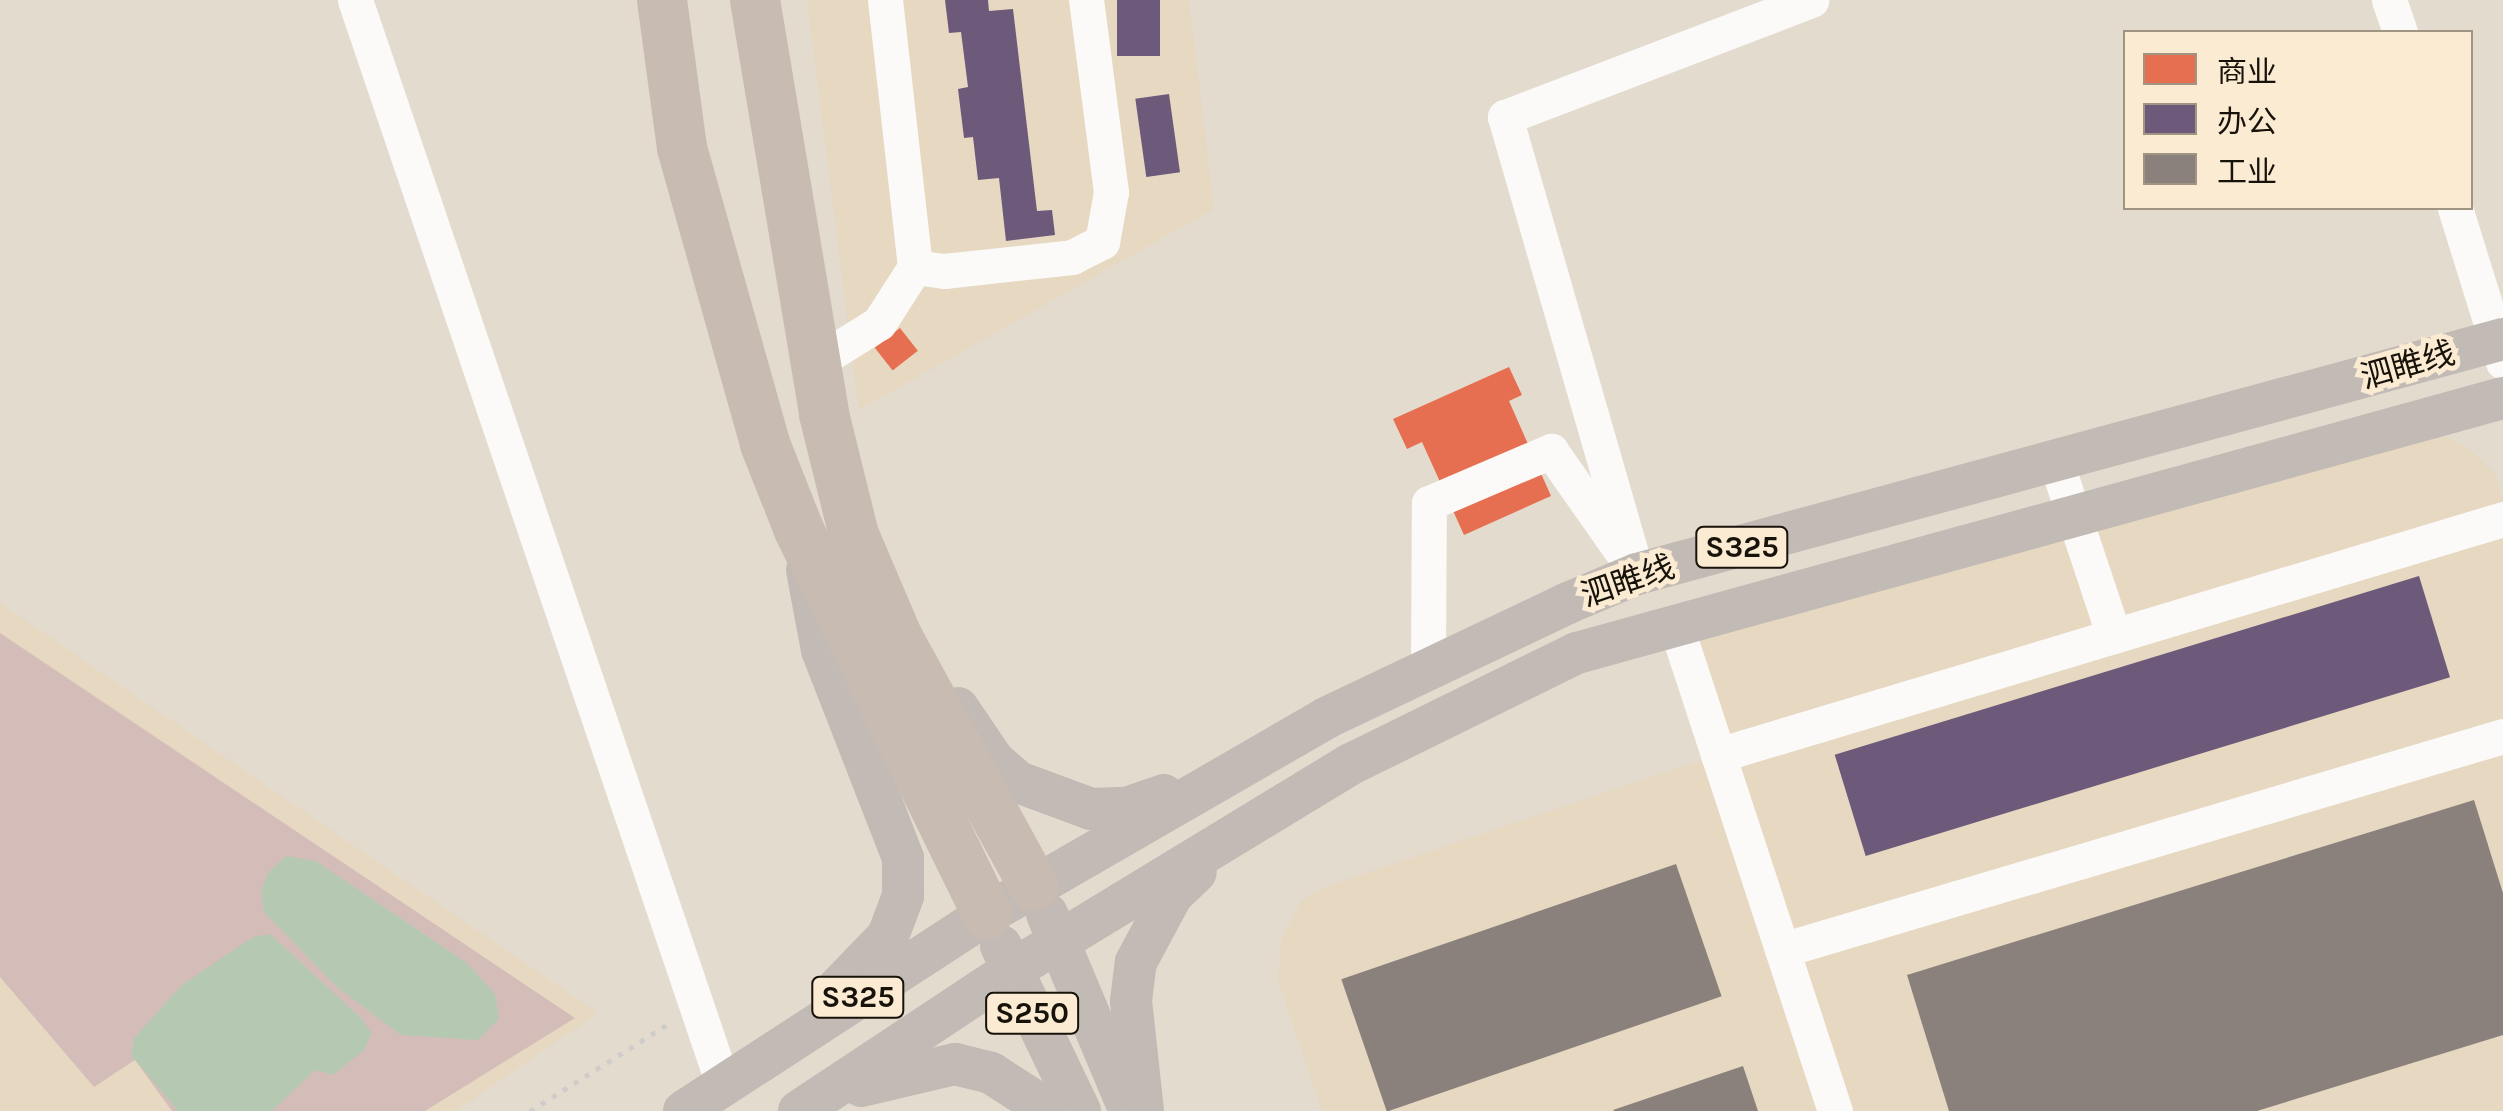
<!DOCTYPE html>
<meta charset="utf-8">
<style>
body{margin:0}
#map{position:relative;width:2503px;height:1111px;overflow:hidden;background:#e3dbce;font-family:Karla,"Noto Sans SC",sans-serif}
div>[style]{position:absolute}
.built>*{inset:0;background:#e6d8c1}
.green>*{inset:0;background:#d4bdb9}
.water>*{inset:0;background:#b5c9b2}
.shops>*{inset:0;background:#e76f51;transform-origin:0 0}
.offices>*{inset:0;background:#6d597a;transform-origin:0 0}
.industry>*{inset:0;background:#8a817c;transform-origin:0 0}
.path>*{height:5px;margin-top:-2.5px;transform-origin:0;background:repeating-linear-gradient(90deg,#cfcdc9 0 5px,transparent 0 13px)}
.minor>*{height:35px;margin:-17.5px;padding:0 17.5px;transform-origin:17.5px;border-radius:17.5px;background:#fbfaf8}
.major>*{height:42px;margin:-21px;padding:0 21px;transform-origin:21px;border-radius:21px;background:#c2bab4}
.highway>*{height:50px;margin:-25px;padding:0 25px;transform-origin:25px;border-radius:25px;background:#c7bbb2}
span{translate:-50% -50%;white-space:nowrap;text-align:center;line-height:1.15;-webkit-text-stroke:10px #faebd2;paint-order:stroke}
.shield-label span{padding:2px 8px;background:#faebd2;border:2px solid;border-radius:8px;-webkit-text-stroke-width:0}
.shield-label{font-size:30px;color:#18130a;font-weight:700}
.street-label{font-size:32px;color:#18130a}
.legend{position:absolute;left:2123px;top:30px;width:350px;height:180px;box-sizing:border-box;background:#faebd2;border:2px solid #a09582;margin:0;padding:12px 18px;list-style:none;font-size:30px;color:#18130a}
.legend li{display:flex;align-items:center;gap:20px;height:50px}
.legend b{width:50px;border:2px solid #a09582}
</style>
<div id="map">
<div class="built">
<i style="clip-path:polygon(807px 0,1189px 0,1214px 209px,859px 410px)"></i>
<i style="clip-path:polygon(2433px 432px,2465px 445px,2495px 474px,2503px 501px,2503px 1111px,1322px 1111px,1278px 980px,1281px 941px,1302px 900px,1327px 886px,1703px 760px,1679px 687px,1703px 627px)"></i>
<i style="clip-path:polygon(0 603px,598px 1013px,456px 1111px,0 1111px)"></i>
</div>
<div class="green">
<i style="clip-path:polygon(0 633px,575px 1018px,425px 1111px,172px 1111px,135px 1060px,94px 1087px,0 977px)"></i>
</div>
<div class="water">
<i style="clip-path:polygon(286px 856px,316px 861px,467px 963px,495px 994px,499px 1019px,478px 1040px,401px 1035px,337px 987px,264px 912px,261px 891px,268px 873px)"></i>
<i style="clip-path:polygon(270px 934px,360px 1017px,372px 1033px,364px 1050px,333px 1075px,315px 1070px,272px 1111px,178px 1111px,131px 1055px,134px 1038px,182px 985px,253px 937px)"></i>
</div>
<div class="shops">
<i style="left:900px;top:328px;width:29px;height:32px;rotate:52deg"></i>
<i style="clip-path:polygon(1509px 367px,1522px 395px,1509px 401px,1551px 496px,1464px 535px,1422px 442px,1407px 449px,1393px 419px)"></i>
</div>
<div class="offices">
<i style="clip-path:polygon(945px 0,988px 0,989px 11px,1013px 9px,1037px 211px,1052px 210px,1055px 235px,1006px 241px,999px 178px,978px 180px,973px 137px,964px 138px,958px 89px,968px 87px,961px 32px,949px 33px)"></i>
<i style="left:1117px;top:0;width:43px;height:56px"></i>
<i style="left:1169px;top:94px;width:79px;height:34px;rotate:82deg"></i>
<i style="left:2419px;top:576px;width:106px;height:611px;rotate:73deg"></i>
</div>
<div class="industry">
<i style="clip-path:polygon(2474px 800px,2503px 893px,2503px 1035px,2257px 1111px,1949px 1111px,1907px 975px)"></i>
<i style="left:1676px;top:864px;width:140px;height:354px;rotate:71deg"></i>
<i style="clip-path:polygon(1743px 1066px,1758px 1111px,1614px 1111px,1613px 1110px)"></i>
</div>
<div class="path">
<i style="left:530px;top:1111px;width:163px;rotate:-32.2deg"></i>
</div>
<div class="minor">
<i style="left:355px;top:0;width:1145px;rotate:71.25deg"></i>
<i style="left:2389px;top:0;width:34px;rotate:71deg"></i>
<i style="left:2455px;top:208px;width:161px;rotate:72.7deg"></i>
<i style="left:915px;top:267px;width:29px;rotate:8deg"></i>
<i style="left:944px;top:271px;width:129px;rotate:-6.2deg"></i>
<i style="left:1072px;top:257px;width:34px;rotate:-27deg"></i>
<i style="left:1102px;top:242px;width:51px;rotate:-79.8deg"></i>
<i style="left:1111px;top:192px;width:194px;rotate:-97.4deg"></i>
<i style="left:815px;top:363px;width:75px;rotate:-32deg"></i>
<i style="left:879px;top:323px;width:67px;rotate:-57.3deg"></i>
<i style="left:915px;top:267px;width:269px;rotate:-96.4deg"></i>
<i style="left:2057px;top:465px;width:180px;rotate:71.6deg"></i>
<i style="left:1637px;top:574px;width:476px;rotate:-106.1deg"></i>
<i style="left:1505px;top:117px;width:328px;rotate:-20.9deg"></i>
<i style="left:1675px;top:623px;width:514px;rotate:71.85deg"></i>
<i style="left:1428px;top:669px;width:166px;rotate:-89.7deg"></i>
<i style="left:1429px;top:503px;width:133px;rotate:-23.1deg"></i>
<i style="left:1551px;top:451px;width:120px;rotate:54.9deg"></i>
<i style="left:1718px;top:755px;width:820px;rotate:-16.73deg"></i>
<i style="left:1782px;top:950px;width:752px;rotate:-16.53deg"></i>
</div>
<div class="major">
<i style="left:807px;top:570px;width:81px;rotate:79.4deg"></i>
<i style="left:822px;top:650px;width:223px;rotate:68.7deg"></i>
<i style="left:903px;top:858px;width:38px;rotate:90deg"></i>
<i style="left:903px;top:896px;width:43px;rotate:110.6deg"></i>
<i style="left:888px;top:936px;width:74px;rotate:133.9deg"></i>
<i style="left:958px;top:708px;width:64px;rotate:55.8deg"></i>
<i style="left:994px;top:761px;width:32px;rotate:41deg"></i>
<i style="left:1018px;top:782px;width:78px;rotate:20.3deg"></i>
<i style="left:1091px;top:809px;width:35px;rotate:-2deg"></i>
<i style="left:1126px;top:808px;width:40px;rotate:-18.9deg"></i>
<i style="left:1047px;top:914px;width:209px;rotate:67.2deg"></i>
<i style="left:1001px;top:946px;width:183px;rotate:64.4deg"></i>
<i style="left:861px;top:1086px;width:97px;rotate:-13.2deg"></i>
<i style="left:955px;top:1064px;width:37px;rotate:14deg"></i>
<i style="left:991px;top:1073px;width:70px;rotate:32.8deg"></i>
<i style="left:684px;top:1111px;width:361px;rotate:-33deg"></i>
<i style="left:987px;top:914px;width:392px;rotate:-30deg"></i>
<i style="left:1326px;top:718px;width:268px;rotate:-25.4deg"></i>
<i style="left:1568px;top:603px;width:75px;rotate:-22.8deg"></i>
<i style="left:1637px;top:574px;width:897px;rotate:-15.18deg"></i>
<i style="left:799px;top:1111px;width:255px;rotate:-33.5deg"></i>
<i style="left:1012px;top:970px;width:397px;rotate:-31.3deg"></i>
<i style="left:1351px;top:764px;width:252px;rotate:-26.2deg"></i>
<i style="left:1577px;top:653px;width:960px;rotate:-15.4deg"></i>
<i style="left:1143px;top:1111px;width:111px;rotate:-96.2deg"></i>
<i style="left:1131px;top:1001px;width:39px;rotate:-83deg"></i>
<i style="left:1136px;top:962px;width:76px;rotate:-61.8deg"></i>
<i style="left:1172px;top:895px;width:33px;rotate:-44deg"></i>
</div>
<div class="highway">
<i style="left:662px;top:0;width:149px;rotate:82.3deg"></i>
<i style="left:682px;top:148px;width:307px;rotate:74.3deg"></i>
<i style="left:765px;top:444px;width:92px;rotate:68.4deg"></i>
<i style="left:799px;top:530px;width:428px;rotate:63.9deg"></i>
<i style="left:755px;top:0;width:420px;rotate:80.5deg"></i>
<i style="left:824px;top:414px;width:125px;rotate:76.1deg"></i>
<i style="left:854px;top:535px;width:112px;rotate:66.9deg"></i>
<i style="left:898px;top:638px;width:283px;rotate:61.3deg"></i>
</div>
<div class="shield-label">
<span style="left:1742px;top:547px">S325</span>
<span style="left:858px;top:997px">S325</span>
<span style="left:1032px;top:1013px">S250</span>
</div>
<div class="street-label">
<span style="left:2408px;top:366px;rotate:-16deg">泗睢线</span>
<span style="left:1628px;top:582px;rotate:-19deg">泗睢线</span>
</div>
<ul class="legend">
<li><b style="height:28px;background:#e76f51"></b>商业</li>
<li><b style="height:28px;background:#6d597a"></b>办公</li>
<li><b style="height:28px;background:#8a817c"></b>工业</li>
</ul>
</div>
